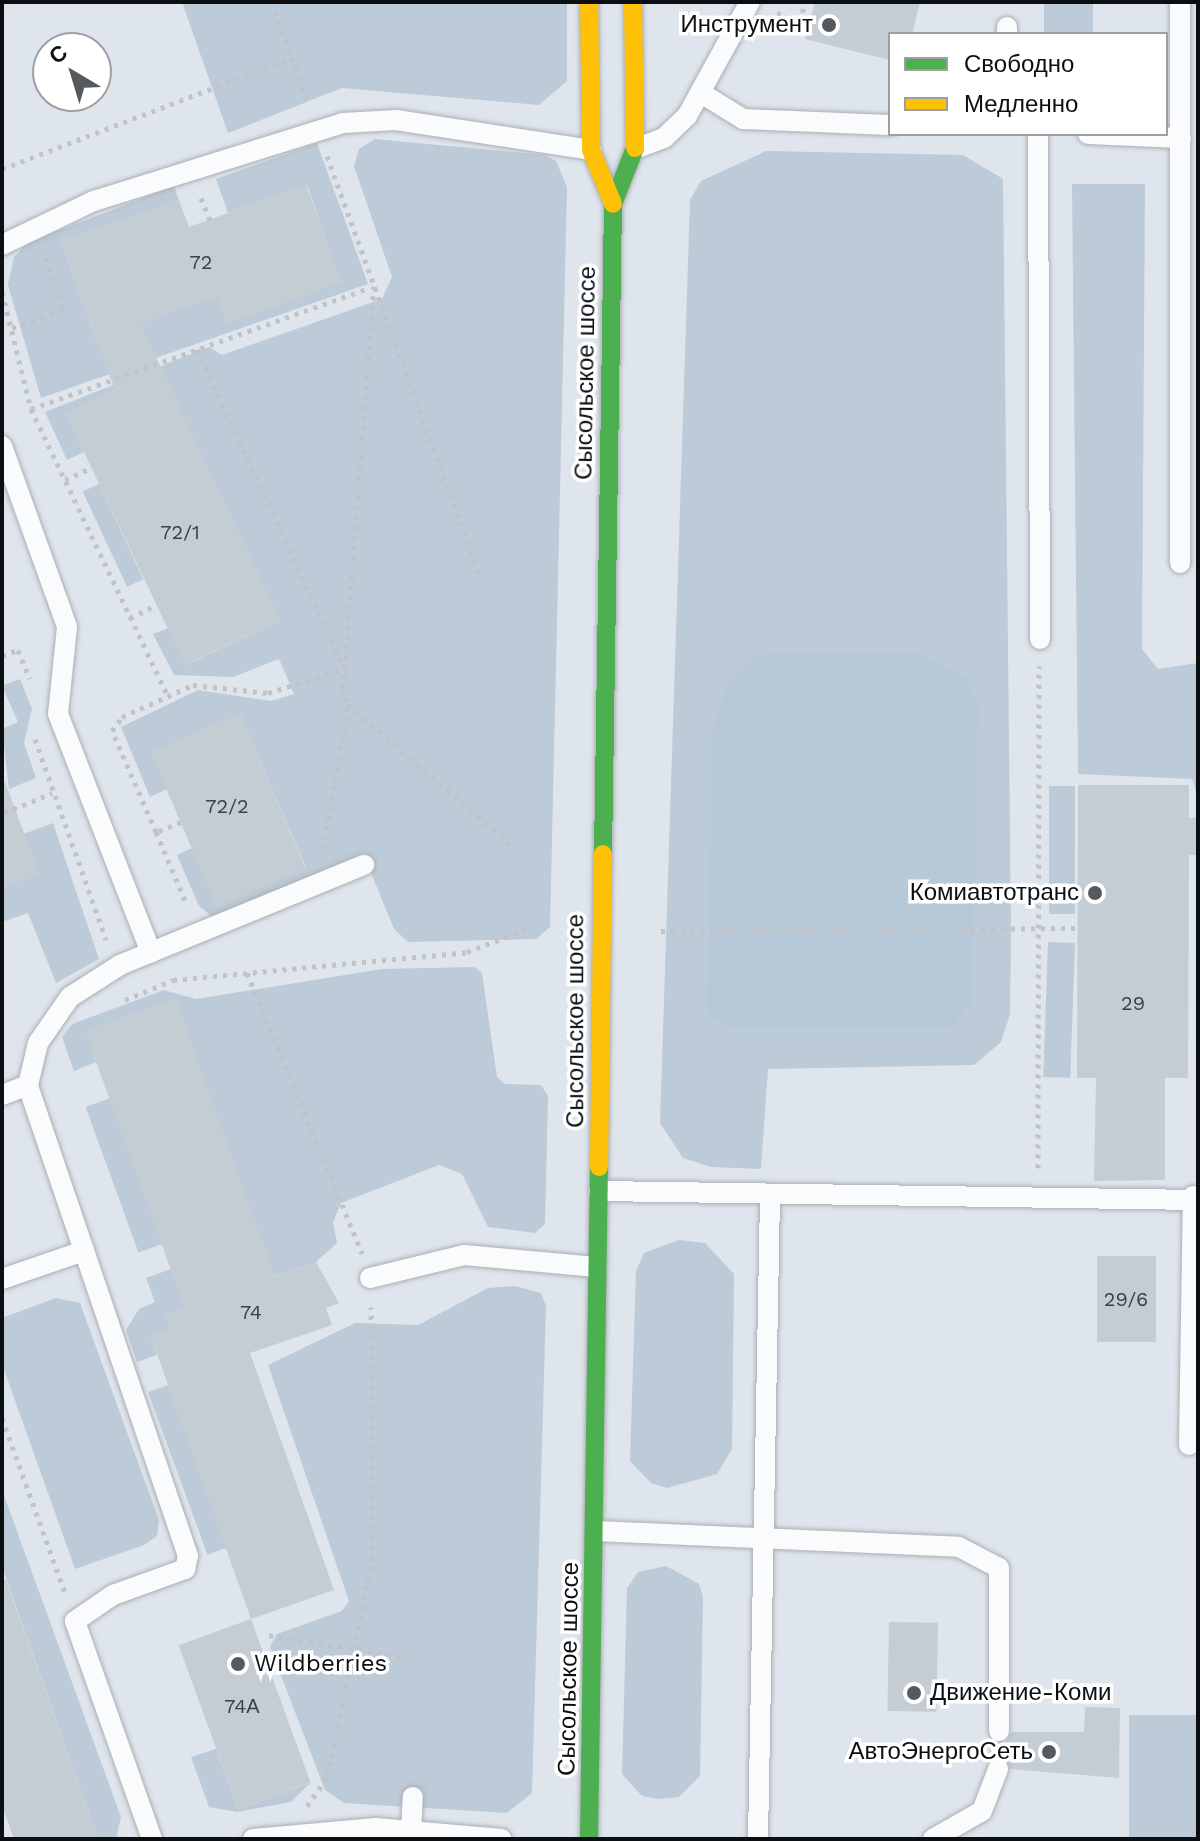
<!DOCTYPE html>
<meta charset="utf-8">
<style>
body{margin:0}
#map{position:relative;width:1200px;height:1841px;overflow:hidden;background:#dfe5ec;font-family:"Work Sans",sans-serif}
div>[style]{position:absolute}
.green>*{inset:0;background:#bdcad7;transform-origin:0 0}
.forest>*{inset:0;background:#b7c8d9}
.building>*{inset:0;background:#c4ccd4;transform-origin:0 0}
.path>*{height:5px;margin-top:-2.5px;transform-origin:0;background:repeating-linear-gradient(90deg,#c1c3c6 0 4px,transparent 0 10px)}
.roads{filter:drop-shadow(0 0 2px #abafb4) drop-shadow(0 0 2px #abafb4)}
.lane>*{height:20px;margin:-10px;padding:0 10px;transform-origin:10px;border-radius:10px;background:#fafbfc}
.fast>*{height:18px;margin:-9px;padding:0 9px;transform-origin:9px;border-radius:9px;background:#4caf50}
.slow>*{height:18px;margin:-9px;padding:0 9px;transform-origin:9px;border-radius:9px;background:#ffc107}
.dots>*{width:22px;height:22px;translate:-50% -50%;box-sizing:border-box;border:4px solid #fff;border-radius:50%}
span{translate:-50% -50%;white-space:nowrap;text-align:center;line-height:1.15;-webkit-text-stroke:7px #fff;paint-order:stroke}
.number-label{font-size:20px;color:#3c4146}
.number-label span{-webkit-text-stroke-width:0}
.poi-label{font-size:24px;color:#0b0f12}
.right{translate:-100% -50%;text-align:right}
.left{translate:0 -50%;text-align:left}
.street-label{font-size:24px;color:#0b0f12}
.frame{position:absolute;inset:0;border:4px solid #0b0f12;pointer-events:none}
.legend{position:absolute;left:888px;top:32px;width:280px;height:104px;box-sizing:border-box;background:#fff;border:2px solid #9d9fa0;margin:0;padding:10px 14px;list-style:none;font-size:24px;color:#0b0f12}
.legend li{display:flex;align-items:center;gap:16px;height:40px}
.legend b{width:40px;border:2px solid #9d9fa0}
.north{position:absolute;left:32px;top:32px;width:80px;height:80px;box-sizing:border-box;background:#fff;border:2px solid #9d9fa0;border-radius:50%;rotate:322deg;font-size:22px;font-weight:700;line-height:32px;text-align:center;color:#0b0f12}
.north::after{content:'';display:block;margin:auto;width:28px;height:36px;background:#555a5e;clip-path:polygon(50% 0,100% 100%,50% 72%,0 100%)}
</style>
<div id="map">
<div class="green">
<i style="clip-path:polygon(182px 2px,567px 2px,567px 81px,539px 105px,342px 88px,228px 133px)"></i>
<i style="left:1044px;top:2px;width:49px;height:32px"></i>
<i style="clip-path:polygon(375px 139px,544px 155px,556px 161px,567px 187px,550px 927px,536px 939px,408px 942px,394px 929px,363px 853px,214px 918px,199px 906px,177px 855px,192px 848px,217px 906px,306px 868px,240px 714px,152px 752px,167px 789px,150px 797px,121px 727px,198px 690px,271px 701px,294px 694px,279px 659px,233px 677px,174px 675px,153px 634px,168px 628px,186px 665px,280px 620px,161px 369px,66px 414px,84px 452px,67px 460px,45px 412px,209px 347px,222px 355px,382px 299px,392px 277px,354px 166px,359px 149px)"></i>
<i style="clip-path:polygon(317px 143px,368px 284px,41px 398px,8px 285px,14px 257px,29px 242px,174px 186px,179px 200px,61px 242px,96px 339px,217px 295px,227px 323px,341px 282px,307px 185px,228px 213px,216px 179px)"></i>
<i style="clip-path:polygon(766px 151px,963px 155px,1003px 179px,1011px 927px,1010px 1014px,1001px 1042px,974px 1065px,768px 1069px,761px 1169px,711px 1167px,683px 1158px,660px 1123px,690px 200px,701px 181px)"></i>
<i style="clip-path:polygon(1072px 184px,1145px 184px,1142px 649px,1158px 669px,1198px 663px,1198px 805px,1193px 779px,1078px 774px)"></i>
<i style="left:99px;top:484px;width:105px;height:18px;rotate:65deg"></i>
<i style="clip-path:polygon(20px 679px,32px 709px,24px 743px,36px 778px,9px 789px,2px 729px,18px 722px,2px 686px)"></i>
<i style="left:1049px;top:786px;width:26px;height:128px"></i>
<i style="clip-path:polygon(53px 823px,99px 959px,56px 983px,28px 913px,2px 922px,2px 887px,39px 873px,27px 841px,13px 838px)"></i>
<i style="left:1048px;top:942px;width:27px;height:135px;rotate:2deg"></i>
<i style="clip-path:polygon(474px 967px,482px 973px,497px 1077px,505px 1084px,541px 1085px,548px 1096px,545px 1224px,535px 1233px,488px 1227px,462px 1174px,439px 1165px,341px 1203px,333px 1222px,337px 1243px,316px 1262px,274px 1276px,175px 999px,86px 1031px,96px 1062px,74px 1071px,62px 1037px,72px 1024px,164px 990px,196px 999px,382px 969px)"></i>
<i style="left:110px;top:1098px;width:155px;height:26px;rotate:70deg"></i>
<i style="clip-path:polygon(679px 1240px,705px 1243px,734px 1274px,732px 1449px,717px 1474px,667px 1488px,651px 1483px,630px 1461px,636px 1271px,644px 1253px)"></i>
<i style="clip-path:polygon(171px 1269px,185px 1309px,166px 1316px,171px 1330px,151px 1337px,157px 1355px,137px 1362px,126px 1330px,139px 1309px,155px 1302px,146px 1278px)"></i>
<i style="clip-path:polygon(515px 1286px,541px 1293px,546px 1306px,532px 1793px,507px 1813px,344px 1803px,325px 1790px,270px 1647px,277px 1634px,342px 1611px,349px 1601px,268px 1365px,355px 1323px,418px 1325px,488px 1288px)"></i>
<i style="clip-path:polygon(56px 1298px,80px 1303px,159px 1520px,157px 1536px,144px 1545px,75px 1569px,2px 1364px,2px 1318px)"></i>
<i style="left:168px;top:1385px;width:173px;height:21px;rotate:70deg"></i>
<i style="clip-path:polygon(2px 1490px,121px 1817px,116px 1839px,83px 1839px,96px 1833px,2px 1567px)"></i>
<i style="clip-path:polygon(666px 1566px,699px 1584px,703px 1597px,700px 1776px,679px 1797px,658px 1799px,642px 1796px,622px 1774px,627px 1588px,638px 1572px)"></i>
<i style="left:1129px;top:1715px;width:69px;height:124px"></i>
<i style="clip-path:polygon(216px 1749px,238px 1809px,310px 1783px,291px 1802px,237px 1812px,209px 1807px,191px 1757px)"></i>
</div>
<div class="forest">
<i style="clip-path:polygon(782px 652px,921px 653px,965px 676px,978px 705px,972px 1002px,950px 1029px,727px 1029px,706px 1009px,714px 721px,727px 687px,754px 658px)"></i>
</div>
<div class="building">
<i style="clip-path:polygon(815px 2px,920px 2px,912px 34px,890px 34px,890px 60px,805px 39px)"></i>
<i style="clip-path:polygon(306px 185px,342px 282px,227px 324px,217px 295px,140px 323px,280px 620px,185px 665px,66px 414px,115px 391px,61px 242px,179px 200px,189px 227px)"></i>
<i style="left:240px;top:714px;width:168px;height:97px;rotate:67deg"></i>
<i style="clip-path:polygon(5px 782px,39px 873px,2px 887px,2px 783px)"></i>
<i style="clip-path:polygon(1078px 785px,1189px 785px,1189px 818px,1198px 818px,1198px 855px,1189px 855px,1188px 1078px,1165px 1078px,1165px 1180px,1094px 1181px,1096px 1078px,1077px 1078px)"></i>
<i style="clip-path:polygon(175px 999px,275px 1276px,316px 1262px,339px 1303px,326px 1308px,332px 1325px,250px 1353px,334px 1590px,251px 1619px,151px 1337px,171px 1330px,166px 1316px,185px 1309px,85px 1031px)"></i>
<i style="left:1097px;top:1256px;width:59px;height:86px"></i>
<i style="clip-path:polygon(2px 1580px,6px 1580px,98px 1839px,14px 1839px,2px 1805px)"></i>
<i style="left:251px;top:1619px;width:174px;height:77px;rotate:70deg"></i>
<i style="left:889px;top:1622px;width:49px;height:89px;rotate:1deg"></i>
<i style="clip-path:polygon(1085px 1707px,1120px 1708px,1119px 1778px,1011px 1769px,1003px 1757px,989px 1759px,990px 1740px,1005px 1743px,1012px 1732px,1084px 1732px)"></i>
</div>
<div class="path">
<i style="left:271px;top:2px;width:110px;rotate:69.7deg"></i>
<i style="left:777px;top:13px;width:33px;rotate:21deg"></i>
<i style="left:800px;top:22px;width:21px;rotate:-76deg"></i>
<i style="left:327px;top:156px;width:447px;rotate:70deg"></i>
<i style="left:2px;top:169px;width:310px;rotate:-21deg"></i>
<i style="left:201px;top:198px;width:24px;rotate:68deg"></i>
<i style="left:374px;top:286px;width:403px;rotate:94.4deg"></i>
<i style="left:343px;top:688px;width:18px;rotate:74deg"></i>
<i style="left:348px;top:705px;width:220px;rotate:40.6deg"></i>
<i style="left:2px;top:292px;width:121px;rotate:76.1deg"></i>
<i style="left:31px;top:409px;width:318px;rotate:64.5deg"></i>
<i style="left:12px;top:328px;width:54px;rotate:-20.4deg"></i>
<i style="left:63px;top:309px;width:55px;rotate:-109.1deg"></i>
<i style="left:197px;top:349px;width:350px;rotate:65.2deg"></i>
<i style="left:31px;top:409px;width:359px;rotate:-19.7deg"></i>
<i style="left:65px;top:480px;width:29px;rotate:-25deg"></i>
<i style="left:130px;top:618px;width:30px;rotate:-26deg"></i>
<i style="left:2px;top:656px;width:17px;rotate:-21deg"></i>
<i style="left:18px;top:650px;width:31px;rotate:68deg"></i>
<i style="left:35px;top:739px;width:213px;rotate:70.5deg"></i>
<i style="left:4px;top:813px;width:52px;rotate:-22.6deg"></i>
<i style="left:181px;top:822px;width:27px;rotate:158deg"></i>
<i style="left:156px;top:832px;width:110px;rotate:-113.5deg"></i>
<i style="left:112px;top:731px;width:17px;rotate:-54deg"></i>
<i style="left:122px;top:717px;width:78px;rotate:-24.3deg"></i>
<i style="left:193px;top:685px;width:75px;rotate:6.1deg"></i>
<i style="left:268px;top:693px;width:80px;rotate:-18.2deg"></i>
<i style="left:156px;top:832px;width:79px;rotate:67deg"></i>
<i style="left:323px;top:849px;width:145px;rotate:-80.1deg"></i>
<i style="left:661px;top:931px;width:416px;rotate:-0.4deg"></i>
<i style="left:247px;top:973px;width:303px;rotate:67.7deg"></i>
<i style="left:125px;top:1000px;width:52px;rotate:-22.6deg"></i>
<i style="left:173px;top:980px;width:295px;rotate:-5.4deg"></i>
<i style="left:467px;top:952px;width:70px;rotate:-21deg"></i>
<i style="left:1038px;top:1168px;width:502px;rotate:-89.89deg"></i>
<i style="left:2px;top:1418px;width:186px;rotate:70.2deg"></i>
<i style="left:269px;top:1635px;width:137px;rotate:9.3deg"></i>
<i style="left:307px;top:1806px;width:37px;rotate:-55deg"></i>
<i style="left:328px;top:1776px;width:221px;rotate:-78.5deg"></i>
<i style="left:372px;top:1559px;width:252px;rotate:-90.2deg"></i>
</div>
<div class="roads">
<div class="lane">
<i style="left:1180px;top:2px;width:561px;rotate:90deg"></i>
<i style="left:1007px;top:27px;width:7px;rotate:90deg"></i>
<i style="left:701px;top:93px;width:49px;rotate:31.8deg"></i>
<i style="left:743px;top:119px;width:147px;rotate:2.3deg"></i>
<i style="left:1038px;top:134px;width:505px;rotate:89.77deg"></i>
<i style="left:1088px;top:134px;width:93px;rotate:2.5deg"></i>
<i style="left:635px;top:149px;width:31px;rotate:-21deg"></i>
<i style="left:664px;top:138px;width:32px;rotate:-44deg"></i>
<i style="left:687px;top:116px;width:130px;rotate:-61.1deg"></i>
<i style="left:2px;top:245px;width:102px;rotate:-25.6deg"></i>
<i style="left:94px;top:201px;width:261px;rotate:-17.4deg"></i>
<i style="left:343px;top:123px;width:53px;rotate:-3.2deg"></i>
<i style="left:396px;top:120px;width:197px;rotate:8.7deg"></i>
<i style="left:2px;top:446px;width:192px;rotate:70.2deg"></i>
<i style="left:67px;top:627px;width:87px;rotate:95.9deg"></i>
<i style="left:58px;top:714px;width:256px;rotate:68.7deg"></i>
<i style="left:2px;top:1095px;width:28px;rotate:-21deg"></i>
<i style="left:599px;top:1191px;width:599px;rotate:0.86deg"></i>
<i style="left:370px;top:1278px;width:97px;rotate:-13.7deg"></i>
<i style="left:464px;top:1255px;width:133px;rotate:5.2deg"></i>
<i style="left:2px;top:1279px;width:87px;rotate:-18.9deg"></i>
<i style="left:1189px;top:1445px;width:249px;rotate:-89.1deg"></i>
<i style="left:596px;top:1531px;width:363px;rotate:2.5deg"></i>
<i style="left:959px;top:1547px;width:45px;rotate:27.7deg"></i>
<i style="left:999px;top:1568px;width:163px;rotate:90deg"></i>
<i style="left:411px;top:1831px;width:34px;rotate:-87deg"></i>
<i style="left:152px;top:1839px;width:231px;rotate:-109.5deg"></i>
<i style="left:75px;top:1621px;width:46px;rotate:-34.4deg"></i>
<i style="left:113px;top:1595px;width:77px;rotate:-19.9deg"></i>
<i style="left:185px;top:1569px;width:13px;rotate:-77deg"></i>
<i style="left:188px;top:1556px;width:497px;rotate:-108.8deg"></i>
<i style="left:28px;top:1085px;width:43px;rotate:-76.6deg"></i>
<i style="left:38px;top:1043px;width:56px;rotate:-55.2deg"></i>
<i style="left:70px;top:997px;width:59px;rotate:-32.6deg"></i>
<i style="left:120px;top:965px;width:264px;rotate:-22.3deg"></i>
<i style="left:253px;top:1839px;width:123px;rotate:-5.1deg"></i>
<i style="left:376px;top:1828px;width:126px;rotate:5deg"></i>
<i style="left:758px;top:1839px;width:641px;rotate:-88.93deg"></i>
<i style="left:933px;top:1839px;width:56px;rotate:-29.7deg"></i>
<i style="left:982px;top:1811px;width:45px;rotate:-69.1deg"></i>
</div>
<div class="fast">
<i style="left:603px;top:854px;width:650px;rotate:-89.12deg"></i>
<i style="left:613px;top:204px;width:60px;rotate:-68.6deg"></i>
<i style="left:589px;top:1839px;width:672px;rotate:-89.15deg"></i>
</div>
<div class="slow">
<i style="left:589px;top:2px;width:148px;rotate:89.2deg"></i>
<i style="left:591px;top:150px;width:58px;rotate:67.8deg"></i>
<i style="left:633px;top:2px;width:146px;rotate:89.2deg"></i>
<i style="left:599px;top:1167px;width:313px;rotate:-89.3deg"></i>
</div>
</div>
<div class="dots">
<i style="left:829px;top:25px;background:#555a5e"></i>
<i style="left:1095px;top:893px;background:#555a5e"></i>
<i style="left:238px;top:1664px;background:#555a5e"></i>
<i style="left:914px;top:1693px;background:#555a5e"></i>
<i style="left:1049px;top:1752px;background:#555a5e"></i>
</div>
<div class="number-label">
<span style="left:201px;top:262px">72</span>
<span style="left:180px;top:532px">72/1</span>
<span style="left:227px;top:806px">72/2</span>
<span style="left:1133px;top:1003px">29</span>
<span style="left:1126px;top:1299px">29/6</span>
<span style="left:251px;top:1312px">74</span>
<span style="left:242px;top:1706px">74А</span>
</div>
<div class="poi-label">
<span class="right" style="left:813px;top:25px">Инструмент</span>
<span class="right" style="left:1079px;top:893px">Комиавтотранс</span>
<span class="left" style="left:254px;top:1664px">Wildberries</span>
<span class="left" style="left:930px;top:1693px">Движение-Коми</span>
<span class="right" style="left:1033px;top:1752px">АвтоЭнергоСеть</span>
</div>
<div class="street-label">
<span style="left:586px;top:373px;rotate:-89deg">Сысольское шоссе</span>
<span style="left:576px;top:1021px;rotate:-90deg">Сысольское шоссе</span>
<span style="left:569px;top:1669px;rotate:-89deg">Сысольское шоссе</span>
</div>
<div class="frame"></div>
<ul class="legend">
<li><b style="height:10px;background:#4caf50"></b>Свободно</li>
<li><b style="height:10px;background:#ffc107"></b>Медленно</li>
</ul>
<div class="north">С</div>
</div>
